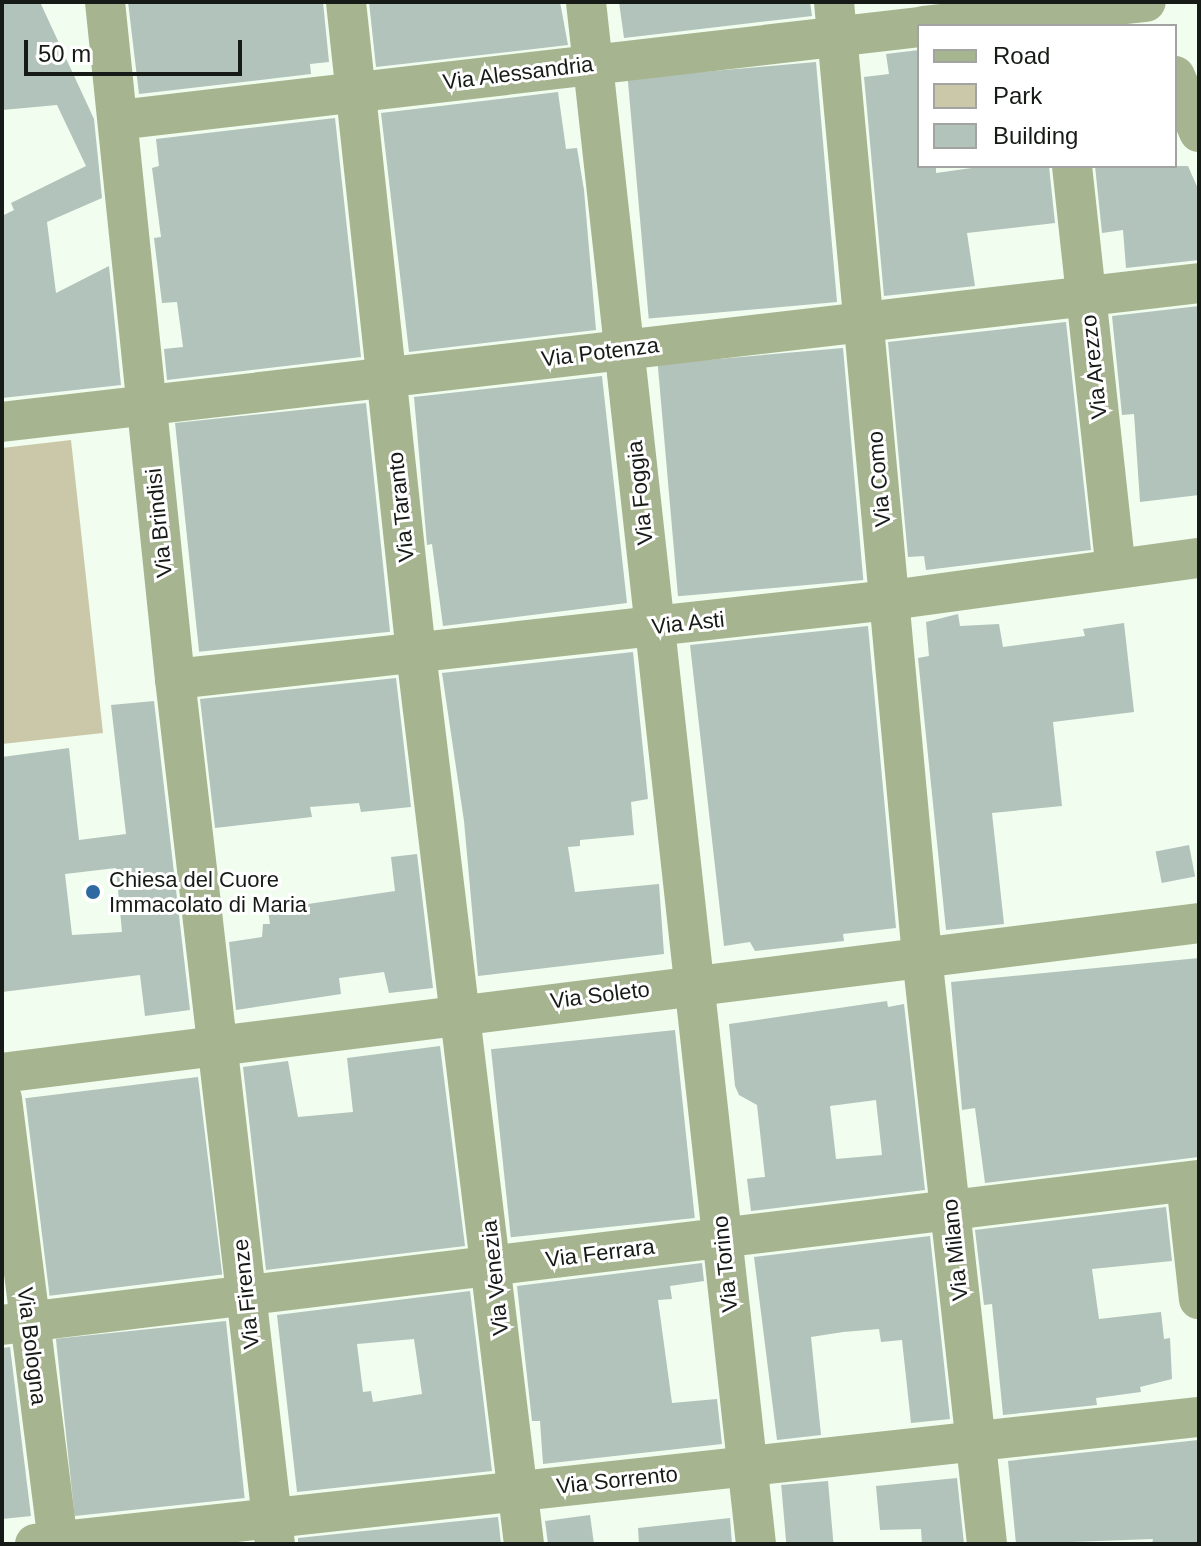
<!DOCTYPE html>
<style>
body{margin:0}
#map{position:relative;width:1201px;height:1546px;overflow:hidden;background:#f0fdef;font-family:Arial,sans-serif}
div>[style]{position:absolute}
.green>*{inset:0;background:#cbc8a9}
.building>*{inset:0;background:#b2c3bb;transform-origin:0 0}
.minor>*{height:40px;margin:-20px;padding:0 20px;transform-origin:20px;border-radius:20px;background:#a7b490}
.dots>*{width:22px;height:22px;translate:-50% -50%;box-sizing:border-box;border:4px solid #fff;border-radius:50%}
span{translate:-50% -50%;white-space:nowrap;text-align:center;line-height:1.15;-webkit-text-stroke:6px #fff;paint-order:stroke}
.street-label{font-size:22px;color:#171b17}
.poi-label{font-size:22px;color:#171b17}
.left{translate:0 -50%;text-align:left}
.frame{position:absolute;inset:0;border:4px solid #171b17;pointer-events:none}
.legend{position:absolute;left:917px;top:24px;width:260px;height:144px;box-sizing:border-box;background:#fff;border:2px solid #a2a4a2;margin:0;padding:10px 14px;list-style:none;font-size:24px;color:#171b17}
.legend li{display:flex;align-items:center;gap:16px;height:40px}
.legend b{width:40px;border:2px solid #a2a4a2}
.scale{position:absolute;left:24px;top:40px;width:218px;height:36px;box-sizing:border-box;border:4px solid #171b17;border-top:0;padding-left:10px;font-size:24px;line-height:28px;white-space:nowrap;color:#171b17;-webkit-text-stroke:6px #fff;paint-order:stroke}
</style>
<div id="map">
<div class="green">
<i style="clip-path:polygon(71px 440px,103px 733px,2px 744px,2px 448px)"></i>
</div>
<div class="building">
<i style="clip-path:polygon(2px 2px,40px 2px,94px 119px,102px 198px,47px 222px,56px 293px,109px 266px,121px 385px,2px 398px,2px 216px,14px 210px,11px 203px,86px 166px,57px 105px,2px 110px)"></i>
<i style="clip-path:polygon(128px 2px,323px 2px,329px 62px,310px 64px,311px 74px,139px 94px)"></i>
<i style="clip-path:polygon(369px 2px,560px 2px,568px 45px,376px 67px)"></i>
<i style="clip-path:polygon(619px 2px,810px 2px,812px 16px,624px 38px)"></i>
<i style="clip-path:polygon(919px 50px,919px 166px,936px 166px,936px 173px,986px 166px,1049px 166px,1055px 223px,967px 233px,975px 286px,884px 296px,864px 77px,889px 74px,886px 54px)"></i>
<i style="left:816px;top:62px;width:241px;height:189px;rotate:85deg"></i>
<i style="clip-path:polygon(558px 92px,566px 149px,577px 148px,584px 190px,596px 330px,409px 352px,381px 113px)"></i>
<i style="clip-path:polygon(335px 118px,361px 357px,167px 380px,164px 349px,183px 347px,177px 302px,162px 303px,154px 238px,161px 237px,152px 168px,159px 166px,156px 139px)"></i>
<i style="clip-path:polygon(1095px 166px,1188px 166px,1199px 191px,1199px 260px,1126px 268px,1123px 230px,1102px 233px)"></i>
<i style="clip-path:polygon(1199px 306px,1199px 495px,1140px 502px,1134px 414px,1122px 415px,1112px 316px)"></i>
<i style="clip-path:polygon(1066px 322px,1091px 550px,926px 570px,924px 556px,908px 557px,888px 342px)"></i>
<i style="left:843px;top:348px;width:233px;height:186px;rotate:85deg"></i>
<i style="clip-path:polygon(602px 376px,627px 603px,443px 626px,432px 544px,427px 545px,414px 397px)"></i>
<i style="left:366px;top:403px;width:230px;height:192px;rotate:84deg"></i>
<i style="clip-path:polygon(958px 614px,960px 626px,999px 624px,1003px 647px,1085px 636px,1083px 629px,1124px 623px,1134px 712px,1053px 722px,1062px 806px,992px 813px,1004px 924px,946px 930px,918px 658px,929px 656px,926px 622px)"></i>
<i style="clip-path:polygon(868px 626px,896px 928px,843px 934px,844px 941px,755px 951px,750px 942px,724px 946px,690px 645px)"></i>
<i style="clip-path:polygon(633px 652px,648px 799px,631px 802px,634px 835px,580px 840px,580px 846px,568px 847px,575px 892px,659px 884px,664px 954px,478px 976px,464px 821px,442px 673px)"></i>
<i style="clip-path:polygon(396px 678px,411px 807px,361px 812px,359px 803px,310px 807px,312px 817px,215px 828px,200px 699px)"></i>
<i style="clip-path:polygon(evenodd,154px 701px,190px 1010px,145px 1016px,140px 975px,2px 992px,2px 757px,69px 748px,79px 840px,126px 834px,111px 705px,154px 701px,116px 868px,122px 932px,72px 935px,65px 874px,116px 868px)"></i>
<i style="left:1189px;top:845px;width:32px;height:34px;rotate:79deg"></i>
<i style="clip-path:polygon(417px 854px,433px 988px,389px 993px,384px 972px,339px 978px,341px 994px,236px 1010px,229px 942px,262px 937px,263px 924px,270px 924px,268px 910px,395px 891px,391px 857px)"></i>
<i style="clip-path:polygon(1199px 958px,1199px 1157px,985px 1183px,975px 1108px,962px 1110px,951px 982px)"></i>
<i style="clip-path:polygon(evenodd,887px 1001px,888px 1007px,904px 1004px,925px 1190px,751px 1211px,747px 1179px,765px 1177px,757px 1105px,739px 1095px,735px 1086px,729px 1024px,887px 1001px,876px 1100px,882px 1155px,836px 1159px,830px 1106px,876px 1100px)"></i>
<i style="left:675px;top:1030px;width:189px;height:185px;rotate:84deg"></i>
<i style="clip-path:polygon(440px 1046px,465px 1246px,266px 1270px,243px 1067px,288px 1061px,298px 1117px,353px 1112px,347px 1058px)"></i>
<i style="left:198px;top:1077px;width:199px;height:174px;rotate:83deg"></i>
<i style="clip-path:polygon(1166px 1207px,1172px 1261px,1092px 1269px,1099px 1319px,1161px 1312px,1164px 1339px,1170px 1338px,1172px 1379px,1140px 1387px,1141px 1392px,1096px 1398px,1097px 1405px,1003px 1415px,992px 1304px,984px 1305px,975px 1230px)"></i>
<i style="clip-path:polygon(930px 1236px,950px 1419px,911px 1423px,902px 1340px,881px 1342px,879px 1329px,843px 1332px,811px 1337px,821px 1435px,777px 1440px,754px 1257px)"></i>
<i style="clip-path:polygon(702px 1263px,704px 1281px,670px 1286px,672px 1299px,658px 1300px,672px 1403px,717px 1399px,722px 1444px,543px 1464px,540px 1421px,532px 1421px,517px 1286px)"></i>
<i style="clip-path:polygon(evenodd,470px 1291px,492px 1471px,297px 1492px,277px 1315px,470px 1291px,414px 1339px,422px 1394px,373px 1402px,371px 1391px,363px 1392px,357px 1344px,414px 1339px)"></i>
<i style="left:226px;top:1321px;width:178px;height:171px;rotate:84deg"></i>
<i style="clip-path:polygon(10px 1347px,31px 1516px,2px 1519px,2px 1348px)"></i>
<i style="clip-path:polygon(1198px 1440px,1199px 1544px,1152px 1544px,1153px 1539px,1016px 1544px,1008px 1461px)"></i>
<i style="clip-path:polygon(957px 1478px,964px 1544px,922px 1544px,921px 1529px,880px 1530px,876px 1486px)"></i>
<i style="left:828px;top:1481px;width:63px;height:47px;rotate:85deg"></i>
<i style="clip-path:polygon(590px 1515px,594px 1544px,548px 1544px,545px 1521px)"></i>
<i style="clip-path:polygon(498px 1517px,501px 1544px,298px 1544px,298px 1538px)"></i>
<i style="clip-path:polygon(730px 1518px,732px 1544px,639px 1544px,638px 1528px)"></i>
</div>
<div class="minor">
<i style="left:105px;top:2px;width:681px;rotate:84.1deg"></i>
<i style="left:175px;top:679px;width:871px;rotate:83.41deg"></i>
<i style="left:346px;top:2px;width:655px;rotate:83.86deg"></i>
<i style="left:416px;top:653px;width:898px;rotate:83.09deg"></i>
<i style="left:586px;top:2px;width:1551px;rotate:83.71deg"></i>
<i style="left:834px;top:2px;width:958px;rotate:84.73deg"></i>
<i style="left:922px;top:956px;width:592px;rotate:83.69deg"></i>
<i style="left:924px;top:26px;width:223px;rotate:-6.2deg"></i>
<i style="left:1175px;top:76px;width:61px;rotate:66.8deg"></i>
<i style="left:118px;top:120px;width:806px;rotate:-6.62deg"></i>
<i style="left:1072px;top:166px;width:405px;rotate:83.8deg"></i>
<i style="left:2px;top:422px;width:1205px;rotate:-6.62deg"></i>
<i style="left:175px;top:679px;width:720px;rotate:-6.3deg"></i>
<i style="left:891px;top:600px;width:311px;rotate:-7.8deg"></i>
<i style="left:2px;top:1073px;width:1206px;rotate:-7.14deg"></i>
<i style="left:2px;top:1099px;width:449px;rotate:82.8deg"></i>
<i style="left:1186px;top:1182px;width:118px;rotate:83.7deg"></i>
<i style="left:2px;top:1325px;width:1206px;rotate:-6.91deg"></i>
<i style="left:35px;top:1544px;width:1171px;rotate:-6.23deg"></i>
</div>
<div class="dots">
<i style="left:93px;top:892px;background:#2e69a1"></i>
</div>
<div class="street-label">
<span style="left:518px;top:73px;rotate:-7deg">Via Alessandria</span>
<span style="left:600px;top:352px;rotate:-7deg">Via Potenza</span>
<span style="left:1094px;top:367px;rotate:-96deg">Via Arezzo</span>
<span style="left:879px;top:479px;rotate:-95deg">Via Como</span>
<span style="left:640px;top:493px;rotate:-96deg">Via Foggia</span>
<span style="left:401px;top:507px;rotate:-96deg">Via Taranto</span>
<span style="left:159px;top:523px;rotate:-96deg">Via Brindisi</span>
<span style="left:688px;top:623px;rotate:-6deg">Via Asti</span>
<span style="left:600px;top:995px;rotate:-7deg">Via Soleto</span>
<span style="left:955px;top:1250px;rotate:-96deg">Via Milano</span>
<span style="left:600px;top:1253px;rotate:-7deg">Via Ferrara</span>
<span style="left:725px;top:1264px;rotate:-96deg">Via Torino</span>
<span style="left:495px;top:1278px;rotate:-96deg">Via Venezia</span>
<span style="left:246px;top:1294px;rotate:-96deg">Via Firenze</span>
<span style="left:32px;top:1346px;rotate:83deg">Via Bologna</span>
<span style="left:617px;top:1480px;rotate:-6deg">Via Sorrento</span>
</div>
<div class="poi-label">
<span class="left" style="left:109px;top:892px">Chiesa del Cuore<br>Immacolato di Maria</span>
</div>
<div class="frame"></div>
<ul class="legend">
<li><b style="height:10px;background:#a7b490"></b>Road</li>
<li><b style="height:22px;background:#cbc8a9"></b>Park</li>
<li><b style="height:22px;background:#b2c3bb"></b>Building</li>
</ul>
<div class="scale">50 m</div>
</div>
